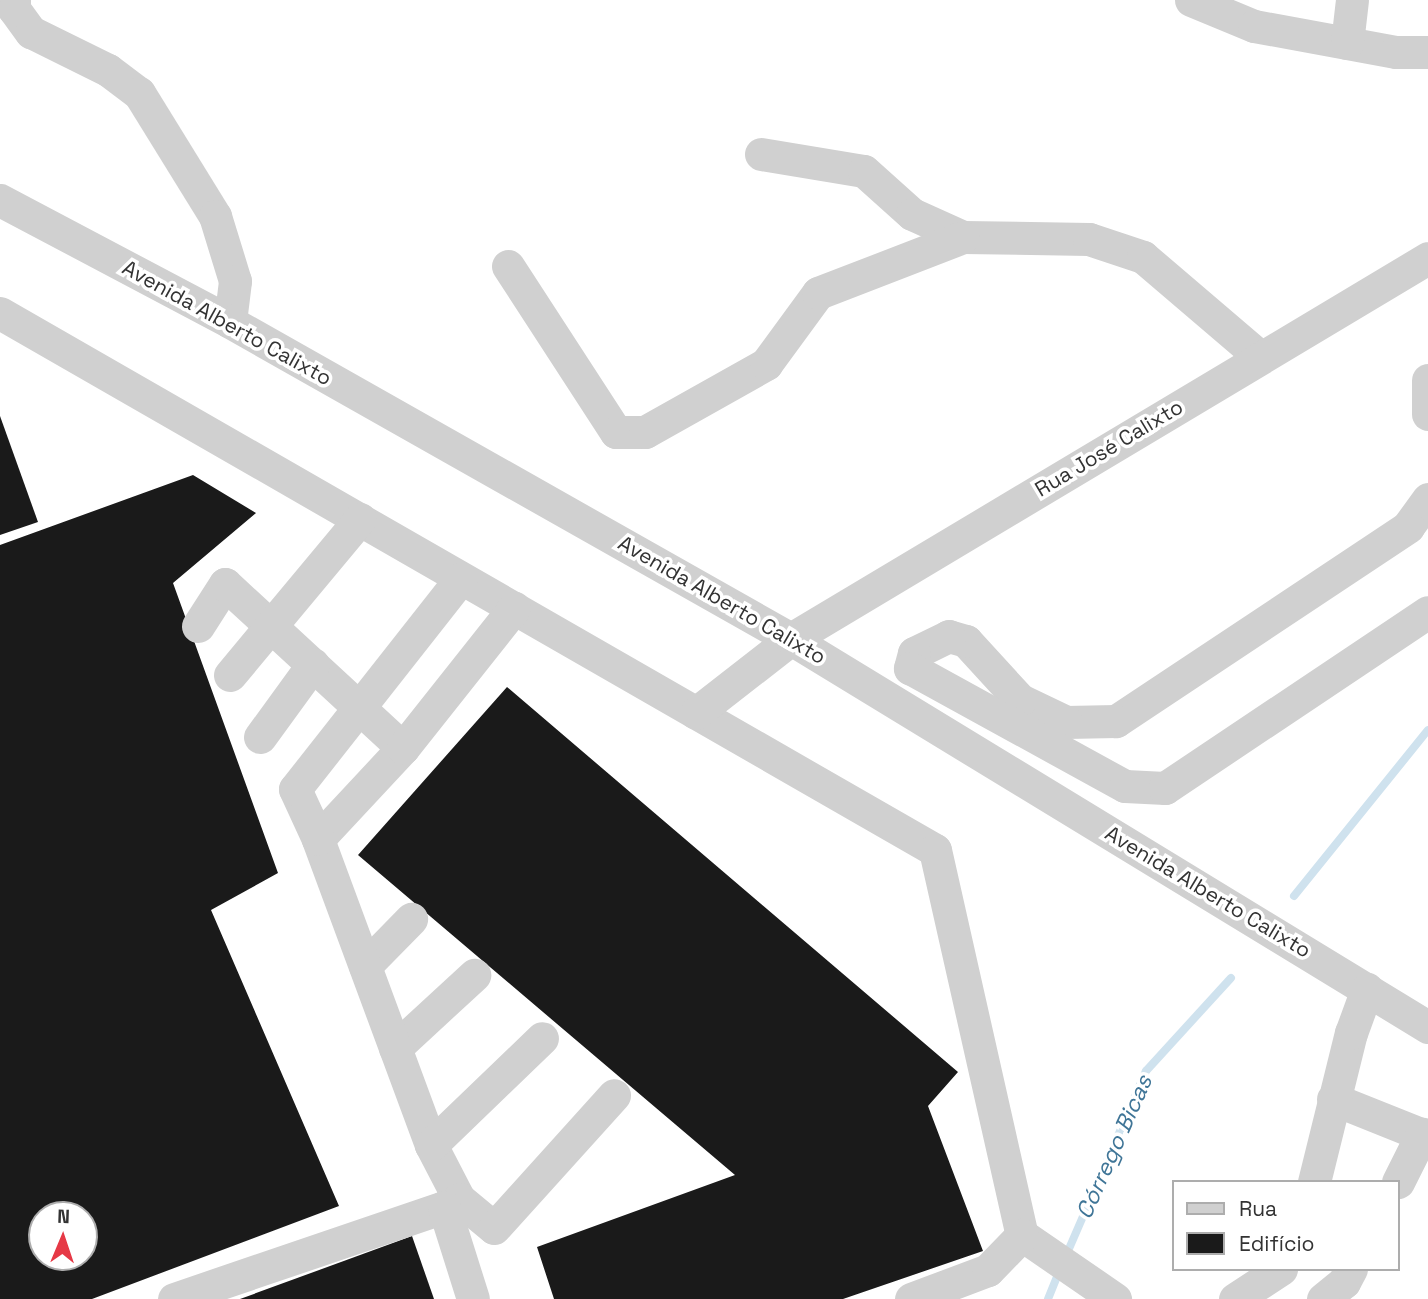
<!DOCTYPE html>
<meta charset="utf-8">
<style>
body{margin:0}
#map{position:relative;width:1428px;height:1299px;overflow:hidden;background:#fff;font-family:"Space Grotesk",sans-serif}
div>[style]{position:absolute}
.stream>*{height:8px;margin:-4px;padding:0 4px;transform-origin:4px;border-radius:4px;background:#cfe2ee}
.building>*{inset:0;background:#1a1a1a}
.minor>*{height:33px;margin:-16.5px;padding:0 16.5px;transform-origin:16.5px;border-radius:16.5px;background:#d0d0d0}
span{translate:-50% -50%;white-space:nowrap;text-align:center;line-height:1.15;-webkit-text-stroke:7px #fff;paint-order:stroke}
.street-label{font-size:21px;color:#333}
.water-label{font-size:23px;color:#3f7597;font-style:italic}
.legend{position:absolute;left:1172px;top:1180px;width:228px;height:91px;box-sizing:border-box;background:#fff;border:2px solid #adadad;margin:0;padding:9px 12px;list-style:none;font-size:21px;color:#333}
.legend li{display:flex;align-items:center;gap:14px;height:35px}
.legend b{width:35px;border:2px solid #adadad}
.north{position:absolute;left:28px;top:1201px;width:70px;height:70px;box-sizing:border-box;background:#fff;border:2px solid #adadad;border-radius:50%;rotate:2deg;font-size:19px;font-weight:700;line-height:28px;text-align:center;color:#333}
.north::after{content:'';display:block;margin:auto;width:24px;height:32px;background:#e63946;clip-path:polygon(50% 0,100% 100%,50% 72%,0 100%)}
</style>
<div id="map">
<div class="stream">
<i style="left:1294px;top:896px;width:213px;rotate:-51.1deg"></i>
<i style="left:1065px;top:1258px;width:204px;rotate:-66.6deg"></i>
<i style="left:1146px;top:1071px;width:126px;rotate:-47.6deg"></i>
<i style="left:1048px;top:1299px;width:31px;rotate:-68deg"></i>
</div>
<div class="building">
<i style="clip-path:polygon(0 416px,38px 522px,0 535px)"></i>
<i style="clip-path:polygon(evenodd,193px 475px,256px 513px,173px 583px,278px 873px,211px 910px,339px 1206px,92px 1299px,0 1299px,0 545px,193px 475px,42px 1215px,84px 1215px,84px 1257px,42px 1257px,42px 1215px)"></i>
<i style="clip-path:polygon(507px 687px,958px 1072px,928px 1106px,983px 1251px,843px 1299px,554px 1299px,537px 1247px,735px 1175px,358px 855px)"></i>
<i style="clip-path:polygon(412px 1236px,434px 1299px,240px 1299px)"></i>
</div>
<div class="minor">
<i style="left:14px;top:0;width:9px;rotate:90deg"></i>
<i style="left:14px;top:9px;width:29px;rotate:54deg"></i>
<i style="left:31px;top:32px;width:86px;rotate:26.3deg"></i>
<i style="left:108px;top:70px;width:39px;rotate:37deg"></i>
<i style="left:139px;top:93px;width:145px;rotate:58.3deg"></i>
<i style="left:215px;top:216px;width:68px;rotate:72.9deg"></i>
<i style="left:235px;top:281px;width:41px;rotate:97deg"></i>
<i style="left:1191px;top:0;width:68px;rotate:22.4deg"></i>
<i style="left:1254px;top:26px;width:144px;rotate:10.4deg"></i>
<i style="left:1396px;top:52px;width:32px"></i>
<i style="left:1347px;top:43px;width:43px;rotate:-83.4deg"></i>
<i style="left:761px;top:154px;width:104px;rotate:9.4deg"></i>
<i style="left:864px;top:171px;width:64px;rotate:41.9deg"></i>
<i style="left:912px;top:214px;width:56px;rotate:24.3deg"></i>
<i style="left:963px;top:237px;width:126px;rotate:0.9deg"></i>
<i style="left:1089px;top:239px;width:57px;rotate:18.4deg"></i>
<i style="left:1143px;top:257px;width:154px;rotate:40.5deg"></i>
<i style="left:0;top:200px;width:260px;rotate:27.9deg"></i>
<i style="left:230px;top:322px;width:644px;rotate:29.47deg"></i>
<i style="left:791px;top:639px;width:746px;rotate:31.35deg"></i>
<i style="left:508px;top:266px;width:198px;rotate:57deg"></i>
<i style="left:616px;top:432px;width:29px"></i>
<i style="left:645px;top:432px;width:139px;rotate:-29.3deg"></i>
<i style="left:766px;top:364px;width:88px;rotate:-53.8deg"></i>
<i style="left:818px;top:293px;width:155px;rotate:-21.1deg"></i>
<i style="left:0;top:313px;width:1078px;rotate:29.87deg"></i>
<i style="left:935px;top:850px;width:395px;rotate:77.3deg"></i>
<i style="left:1022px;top:1235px;width:113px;rotate:34.5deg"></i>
<i style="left:1428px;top:380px;width:34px;rotate:90deg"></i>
<i style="left:1428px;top:499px;width:34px;rotate:126deg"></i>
<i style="left:1408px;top:527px;width:351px;rotate:146.4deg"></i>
<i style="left:1116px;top:721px;width:50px;rotate:178.9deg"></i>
<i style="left:1066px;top:722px;width:51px;rotate:-154.4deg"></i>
<i style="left:1020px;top:700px;width:80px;rotate:-132.5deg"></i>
<i style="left:966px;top:641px;width:18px;rotate:-164deg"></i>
<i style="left:949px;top:636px;width:39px;rotate:154deg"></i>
<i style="left:914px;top:653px;width:16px;rotate:105deg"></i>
<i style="left:910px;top:668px;width:245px;rotate:28.8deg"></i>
<i style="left:1125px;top:786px;width:40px;rotate:2.9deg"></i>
<i style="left:1165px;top:788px;width:316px;rotate:-33.8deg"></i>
<i style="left:198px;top:626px;width:50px;rotate:-57.3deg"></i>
<i style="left:225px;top:584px;width:242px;rotate:42.7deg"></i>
<i style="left:230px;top:675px;width:203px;rotate:-50.2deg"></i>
<i style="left:696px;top:713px;width:120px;rotate:-37.9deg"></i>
<i style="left:791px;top:639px;width:742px;rotate:-30.88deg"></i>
<i style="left:260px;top:737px;width:90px;rotate:-54deg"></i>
<i style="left:318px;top:839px;width:125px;rotate:-47deg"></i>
<i style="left:403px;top:748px;width:179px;rotate:-51.6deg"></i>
<i style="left:365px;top:966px;width:66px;rotate:-45.6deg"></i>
<i style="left:395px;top:1048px;width:108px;rotate:-42.7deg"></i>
<i style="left:1333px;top:1099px;width:102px;rotate:21.8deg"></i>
<i style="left:431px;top:1145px;width:326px;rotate:-110.3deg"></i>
<i style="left:318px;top:839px;width:55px;rotate:-114.7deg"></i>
<i style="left:295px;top:789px;width:268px;rotate:-51.8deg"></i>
<i style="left:1314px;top:1182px;width:154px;rotate:-76.1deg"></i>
<i style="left:1351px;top:1033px;width:47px;rotate:-70deg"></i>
<i style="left:1398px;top:1182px;width:54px;rotate:-63.4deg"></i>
<i style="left:459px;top:1199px;width:61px;rotate:-117.4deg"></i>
<i style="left:431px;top:1145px;width:154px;rotate:-43.9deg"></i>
<i style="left:444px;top:1207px;width:17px;rotate:-28deg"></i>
<i style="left:459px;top:1199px;width:45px;rotate:39.6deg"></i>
<i style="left:494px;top:1228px;width:179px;rotate:-47.9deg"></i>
<i style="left:174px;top:1299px;width:285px;rotate:-18.8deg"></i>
<i style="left:444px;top:1207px;width:96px;rotate:72.5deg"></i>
<i style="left:911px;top:1299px;width:82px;rotate:-20.6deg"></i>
<i style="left:988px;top:1270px;width:49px;rotate:-45.8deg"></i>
<i style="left:1235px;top:1299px;width:55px;rotate:-33.1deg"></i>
<i style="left:1323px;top:1299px;width:27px;rotate:-39deg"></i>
<i style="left:1344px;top:1282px;width:15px;rotate:-62deg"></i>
</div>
<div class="street-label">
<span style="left:227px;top:323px;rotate:29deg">Avenida Alberto Calixto</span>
<span style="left:1109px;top:448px;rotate:-31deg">Rua José Calixto</span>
<span style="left:722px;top:600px;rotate:30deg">Avenida Alberto Calixto</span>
<span style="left:1208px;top:892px;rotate:31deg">Avenida Alberto Calixto</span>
</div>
<div class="water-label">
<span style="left:1114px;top:1147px;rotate:-66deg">Córrego Bicas</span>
</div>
<ul class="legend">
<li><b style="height:9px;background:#d0d0d0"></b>Rua</li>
<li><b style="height:19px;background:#1a1a1a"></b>Edifício</li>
</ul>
<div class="north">N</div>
</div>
